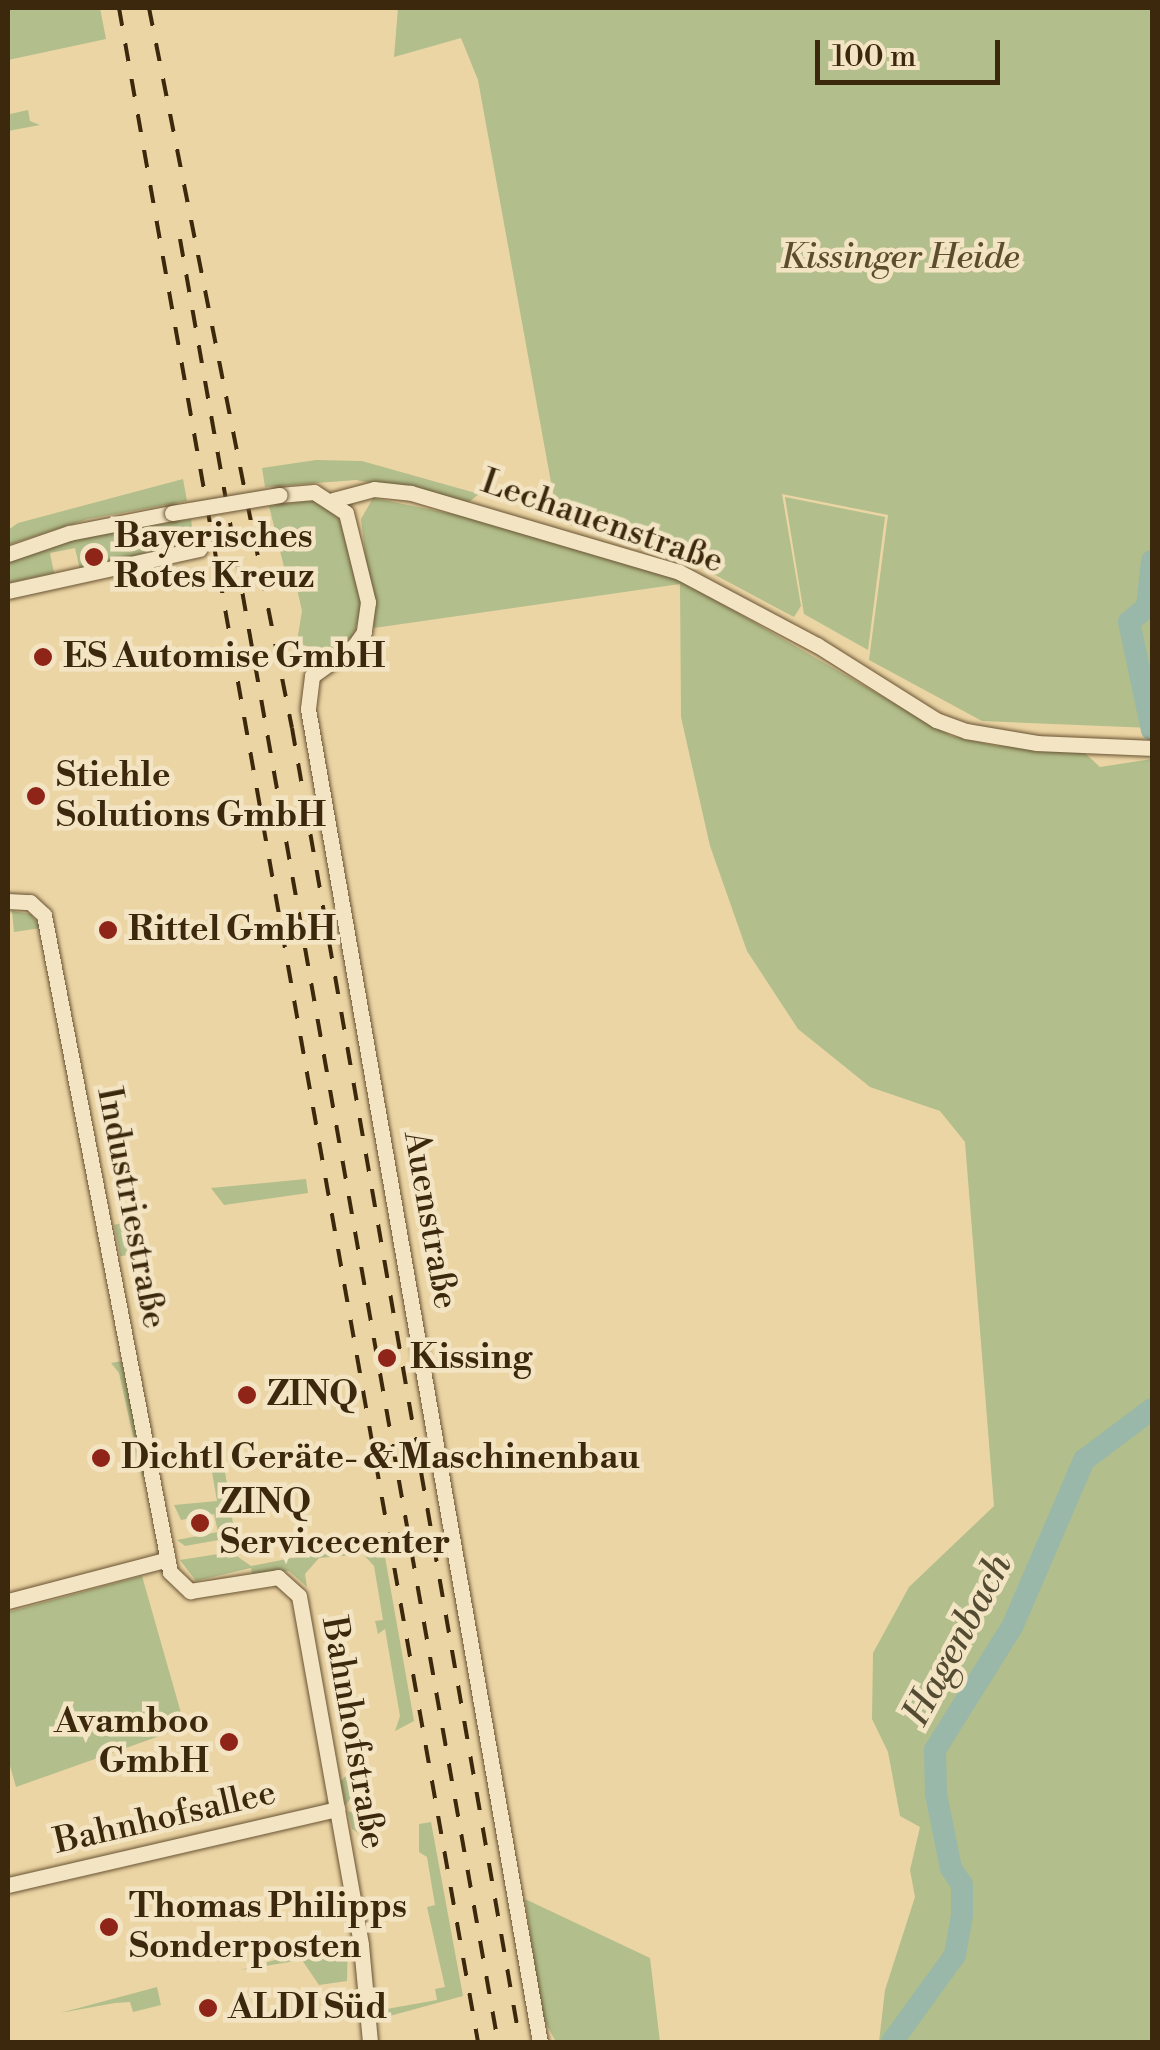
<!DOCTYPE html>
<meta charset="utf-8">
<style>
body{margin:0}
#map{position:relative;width:1160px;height:2050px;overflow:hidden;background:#ecd5a5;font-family:"Libre Bodoni",serif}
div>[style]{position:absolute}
.green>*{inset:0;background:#b2be8b;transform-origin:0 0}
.river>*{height:22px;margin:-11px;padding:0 11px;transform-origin:11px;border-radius:11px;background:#99b8a9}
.roads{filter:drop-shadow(0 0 2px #685332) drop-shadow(0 0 2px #685332)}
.minor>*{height:15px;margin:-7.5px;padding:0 7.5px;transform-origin:7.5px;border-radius:7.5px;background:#f3e4c4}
.rail>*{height:4px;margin-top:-2px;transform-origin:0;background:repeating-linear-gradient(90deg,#3c280c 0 18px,transparent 0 36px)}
.bridges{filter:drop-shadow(0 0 2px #685332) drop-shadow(0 0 2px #685332)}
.minor-bridge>*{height:15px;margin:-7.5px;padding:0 7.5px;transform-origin:7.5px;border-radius:7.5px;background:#f3e4c4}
.dots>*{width:28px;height:28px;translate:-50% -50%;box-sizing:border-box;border:5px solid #f3e4c4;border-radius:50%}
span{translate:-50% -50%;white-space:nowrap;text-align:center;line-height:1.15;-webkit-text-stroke:9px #f3e4c4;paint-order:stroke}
.park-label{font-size:35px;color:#5a4e2c;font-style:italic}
.street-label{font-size:35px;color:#3c280c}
.poi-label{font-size:35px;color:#3c280c;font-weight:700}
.left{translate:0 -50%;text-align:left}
.right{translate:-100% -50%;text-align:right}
.water-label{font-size:38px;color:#534c33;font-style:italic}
.frame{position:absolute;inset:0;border:10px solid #3c280c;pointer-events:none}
.scale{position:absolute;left:815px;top:40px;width:185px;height:45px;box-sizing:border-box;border:5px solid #3c280c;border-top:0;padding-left:12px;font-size:30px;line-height:35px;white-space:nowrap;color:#3c280c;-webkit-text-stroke:8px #f3e4c4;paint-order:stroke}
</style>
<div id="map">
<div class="green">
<i style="clip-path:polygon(8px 8px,100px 8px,106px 39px,8px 60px)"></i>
<i style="clip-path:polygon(398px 8px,1152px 8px,1152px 728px,982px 721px,869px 660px,888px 515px,782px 494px,801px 606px,794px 617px,704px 569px,558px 521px,478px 80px,461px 38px,394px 57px)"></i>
<i style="clip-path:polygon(8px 103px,10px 114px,28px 110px,30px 121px,40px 125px,8px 131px)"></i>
<i style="clip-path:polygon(316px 460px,362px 461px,479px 494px,469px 502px,356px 480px,265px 487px,262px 468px)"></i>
<i style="clip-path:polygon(183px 479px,187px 501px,88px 519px,8px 545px,8px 530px,18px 523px)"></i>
<i style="clip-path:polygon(785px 497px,885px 517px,868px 650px,804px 614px)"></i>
<i style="clip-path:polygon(373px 498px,488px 521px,679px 579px,951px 736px,997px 746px,1076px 745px,1100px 767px,1152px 759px,1152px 2042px,879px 2042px,885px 1990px,915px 1897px,910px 1870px,920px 1827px,900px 1816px,888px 1752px,872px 1719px,873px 1653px,909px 1587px,994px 1506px,965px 1142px,940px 1111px,870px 1087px,798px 1029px,747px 951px,710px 846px,681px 717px,680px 584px,374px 628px,361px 519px)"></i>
<i style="clip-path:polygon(317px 500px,344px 523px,361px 605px,354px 636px,320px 654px,297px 641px,302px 611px,295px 580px,286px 575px,269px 506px)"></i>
<i style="clip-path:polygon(191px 519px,194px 540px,80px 570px,75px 548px,50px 553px,54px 573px,8px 583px,8px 563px,26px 555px,79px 538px)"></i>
<i style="clip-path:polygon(12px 911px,31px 914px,41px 928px,14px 932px)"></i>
<i style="clip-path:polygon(306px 1179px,308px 1193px,224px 1205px,211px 1188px)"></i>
<i style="left:129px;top:1222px;width:32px;height:15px;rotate:79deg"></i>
<i style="clip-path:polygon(122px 1361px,145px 1476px,142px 1476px,119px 1373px,111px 1363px)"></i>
<i style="clip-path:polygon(222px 1452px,234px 1530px,224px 1539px,185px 1546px,177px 1540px,218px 1532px,214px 1514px,181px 1520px,174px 1505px,217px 1501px,209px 1454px)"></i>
<i style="clip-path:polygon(382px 1540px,414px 1721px,395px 1731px,400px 1716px,385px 1629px,378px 1634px,375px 1621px,383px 1620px,374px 1566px,363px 1554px,319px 1558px,305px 1574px,307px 1587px,289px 1571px,252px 1574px,251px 1568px,196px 1581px,180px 1560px,231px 1552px,251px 1566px)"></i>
<i style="clip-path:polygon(142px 1576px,185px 1727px,16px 1787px,8px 1759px,8px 1612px)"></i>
<i style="clip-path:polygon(354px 1767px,364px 1778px,346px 1805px,340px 1782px)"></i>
<i style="clip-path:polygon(348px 1811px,360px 1815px,374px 1833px,363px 1836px,352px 1829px)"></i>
<i style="clip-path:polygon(431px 1822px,463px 1996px,375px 2020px,374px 2001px,381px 2010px,437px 2000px,435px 1989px,445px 1987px,427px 1907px,435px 1905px,427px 1857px,419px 1852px,419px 1824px)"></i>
<i style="clip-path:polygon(525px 1899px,650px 1958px,660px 2042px,556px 2042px,542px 2016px)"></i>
<i style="clip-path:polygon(348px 1939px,347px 1981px,319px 1985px,302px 1960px,240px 1970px)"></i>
<i style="clip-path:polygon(157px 1987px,161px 2005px,133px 2012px,130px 2002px,115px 2003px,60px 2013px)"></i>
</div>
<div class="river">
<i style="left:1152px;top:561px;width:46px;rotate:96.2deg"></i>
<i style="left:1147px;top:607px;width:23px;rotate:140deg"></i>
<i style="left:1129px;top:622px;width:110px;rotate:78deg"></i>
<i style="left:892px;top:2042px;width:107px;rotate:-54.1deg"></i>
<i style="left:955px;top:1955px;width:41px;rotate:-80.1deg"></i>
<i style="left:962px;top:1915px;width:30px;rotate:-90deg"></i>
<i style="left:962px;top:1885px;width:20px;rotate:-123deg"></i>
<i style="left:951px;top:1868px;width:76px;rotate:-101.5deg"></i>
<i style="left:936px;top:1794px;width:44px;rotate:-91.3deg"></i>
<i style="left:935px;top:1750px;width:147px;rotate:-58deg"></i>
<i style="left:1013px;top:1625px;width:180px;rotate:-66.7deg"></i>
<i style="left:1084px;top:1460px;width:85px;rotate:-36.9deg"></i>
</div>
<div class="roads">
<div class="minor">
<i style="left:279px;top:495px;width:35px;rotate:-5deg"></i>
<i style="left:314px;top:492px;width:38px;rotate:33deg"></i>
<i style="left:346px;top:513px;width:92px;rotate:76.1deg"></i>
<i style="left:368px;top:602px;width:30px;rotate:98deg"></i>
<i style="left:364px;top:632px;width:16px;rotate:125deg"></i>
<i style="left:355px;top:645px;width:53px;rotate:144.2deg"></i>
<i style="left:312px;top:676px;width:33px;rotate:97deg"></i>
<i style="left:308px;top:709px;width:1353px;rotate:80.13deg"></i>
<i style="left:333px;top:500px;width:42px;rotate:-15deg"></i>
<i style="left:374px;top:489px;width:37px;rotate:6deg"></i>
<i style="left:411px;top:493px;width:279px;rotate:16.4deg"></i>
<i style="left:679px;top:572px;width:156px;rotate:27.9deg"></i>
<i style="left:817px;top:645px;width:141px;rotate:32.2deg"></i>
<i style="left:936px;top:720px;width:32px;rotate:20deg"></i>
<i style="left:966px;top:731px;width:72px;rotate:9.6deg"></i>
<i style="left:1037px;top:743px;width:115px;rotate:2.5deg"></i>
<i style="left:8px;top:554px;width:65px;rotate:-19deg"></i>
<i style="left:69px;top:533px;width:105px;rotate:-11deg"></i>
<i style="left:8px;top:591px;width:196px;rotate:-12.4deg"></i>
<i style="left:8px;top:901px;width:22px;rotate:3deg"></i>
<i style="left:30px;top:902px;width:19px;rotate:43deg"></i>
<i style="left:44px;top:915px;width:669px;rotate:79.14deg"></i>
<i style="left:170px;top:1572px;width:28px;rotate:44deg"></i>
<i style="left:190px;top:1591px;width:89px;rotate:-9deg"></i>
<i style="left:278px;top:1577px;width:28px;rotate:42deg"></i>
<i style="left:299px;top:1596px;width:354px;rotate:79.9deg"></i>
<i style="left:361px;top:1945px;width:97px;rotate:84.7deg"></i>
<i style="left:8px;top:1601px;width:165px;rotate:-14.7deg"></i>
<i style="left:8px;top:1885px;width:338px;rotate:-13deg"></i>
</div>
</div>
<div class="rail">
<i style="left:119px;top:8px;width:2065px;rotate:79.99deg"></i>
<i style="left:149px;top:8px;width:734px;rotate:78.77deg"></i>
<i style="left:292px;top:728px;width:1334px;rotate:80.16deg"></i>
<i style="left:180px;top:239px;width:1831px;rotate:80deg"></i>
</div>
<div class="bridges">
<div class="minor-bridge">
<i style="left:172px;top:513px;width:109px;rotate:-9.5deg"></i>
</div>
</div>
<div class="dots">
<i style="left:94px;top:557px;background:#8f2418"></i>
<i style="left:43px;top:657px;background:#8f2418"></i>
<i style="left:36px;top:796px;background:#8f2418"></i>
<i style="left:108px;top:930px;background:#8f2418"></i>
<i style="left:387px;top:1358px;background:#8f2418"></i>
<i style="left:247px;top:1395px;background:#8f2418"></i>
<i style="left:101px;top:1458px;background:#8f2418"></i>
<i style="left:200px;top:1523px;background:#8f2418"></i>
<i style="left:229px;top:1742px;background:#8f2418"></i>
<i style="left:109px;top:1927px;background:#8f2418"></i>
<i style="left:208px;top:2008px;background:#8f2418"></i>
</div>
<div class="park-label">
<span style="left:900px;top:258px">Kissinger Heide</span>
</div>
<div class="street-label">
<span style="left:602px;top:522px;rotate:19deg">Lechauenstraße</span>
<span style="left:131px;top:1208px;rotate:79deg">Industriestraße</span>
<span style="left:430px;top:1220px;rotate:80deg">Auenstraße</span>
<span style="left:353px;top:1733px;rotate:80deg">Bahnhofstraße</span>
<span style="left:165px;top:1818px;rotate:-13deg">Bahnhofsallee</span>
</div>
<div class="poi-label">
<span class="left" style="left:114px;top:557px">Bayerisches<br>Rotes Kreuz</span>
<span class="left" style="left:63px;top:657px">ES Automise GmbH</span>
<span class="left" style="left:56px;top:796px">Stiehle<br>Solutions GmbH</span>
<span class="left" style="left:128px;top:930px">Rittel GmbH</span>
<span class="left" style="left:410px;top:1358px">Kissing</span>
<span class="left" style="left:267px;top:1395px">ZINQ</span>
<span class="left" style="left:121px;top:1458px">Dichtl Geräte- &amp; Maschinenbau</span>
<span class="left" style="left:220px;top:1523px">ZINQ<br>Servicecenter</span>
<span class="right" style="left:209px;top:1742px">Avamboo<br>GmbH</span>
<span class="left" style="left:129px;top:1927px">Thomas Philipps<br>Sonderposten</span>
<span class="left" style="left:228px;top:2008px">ALDI Süd</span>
</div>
<div class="water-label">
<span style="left:958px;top:1640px;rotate:-62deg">Hagenbach</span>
</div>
<div class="frame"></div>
<div class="scale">100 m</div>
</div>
